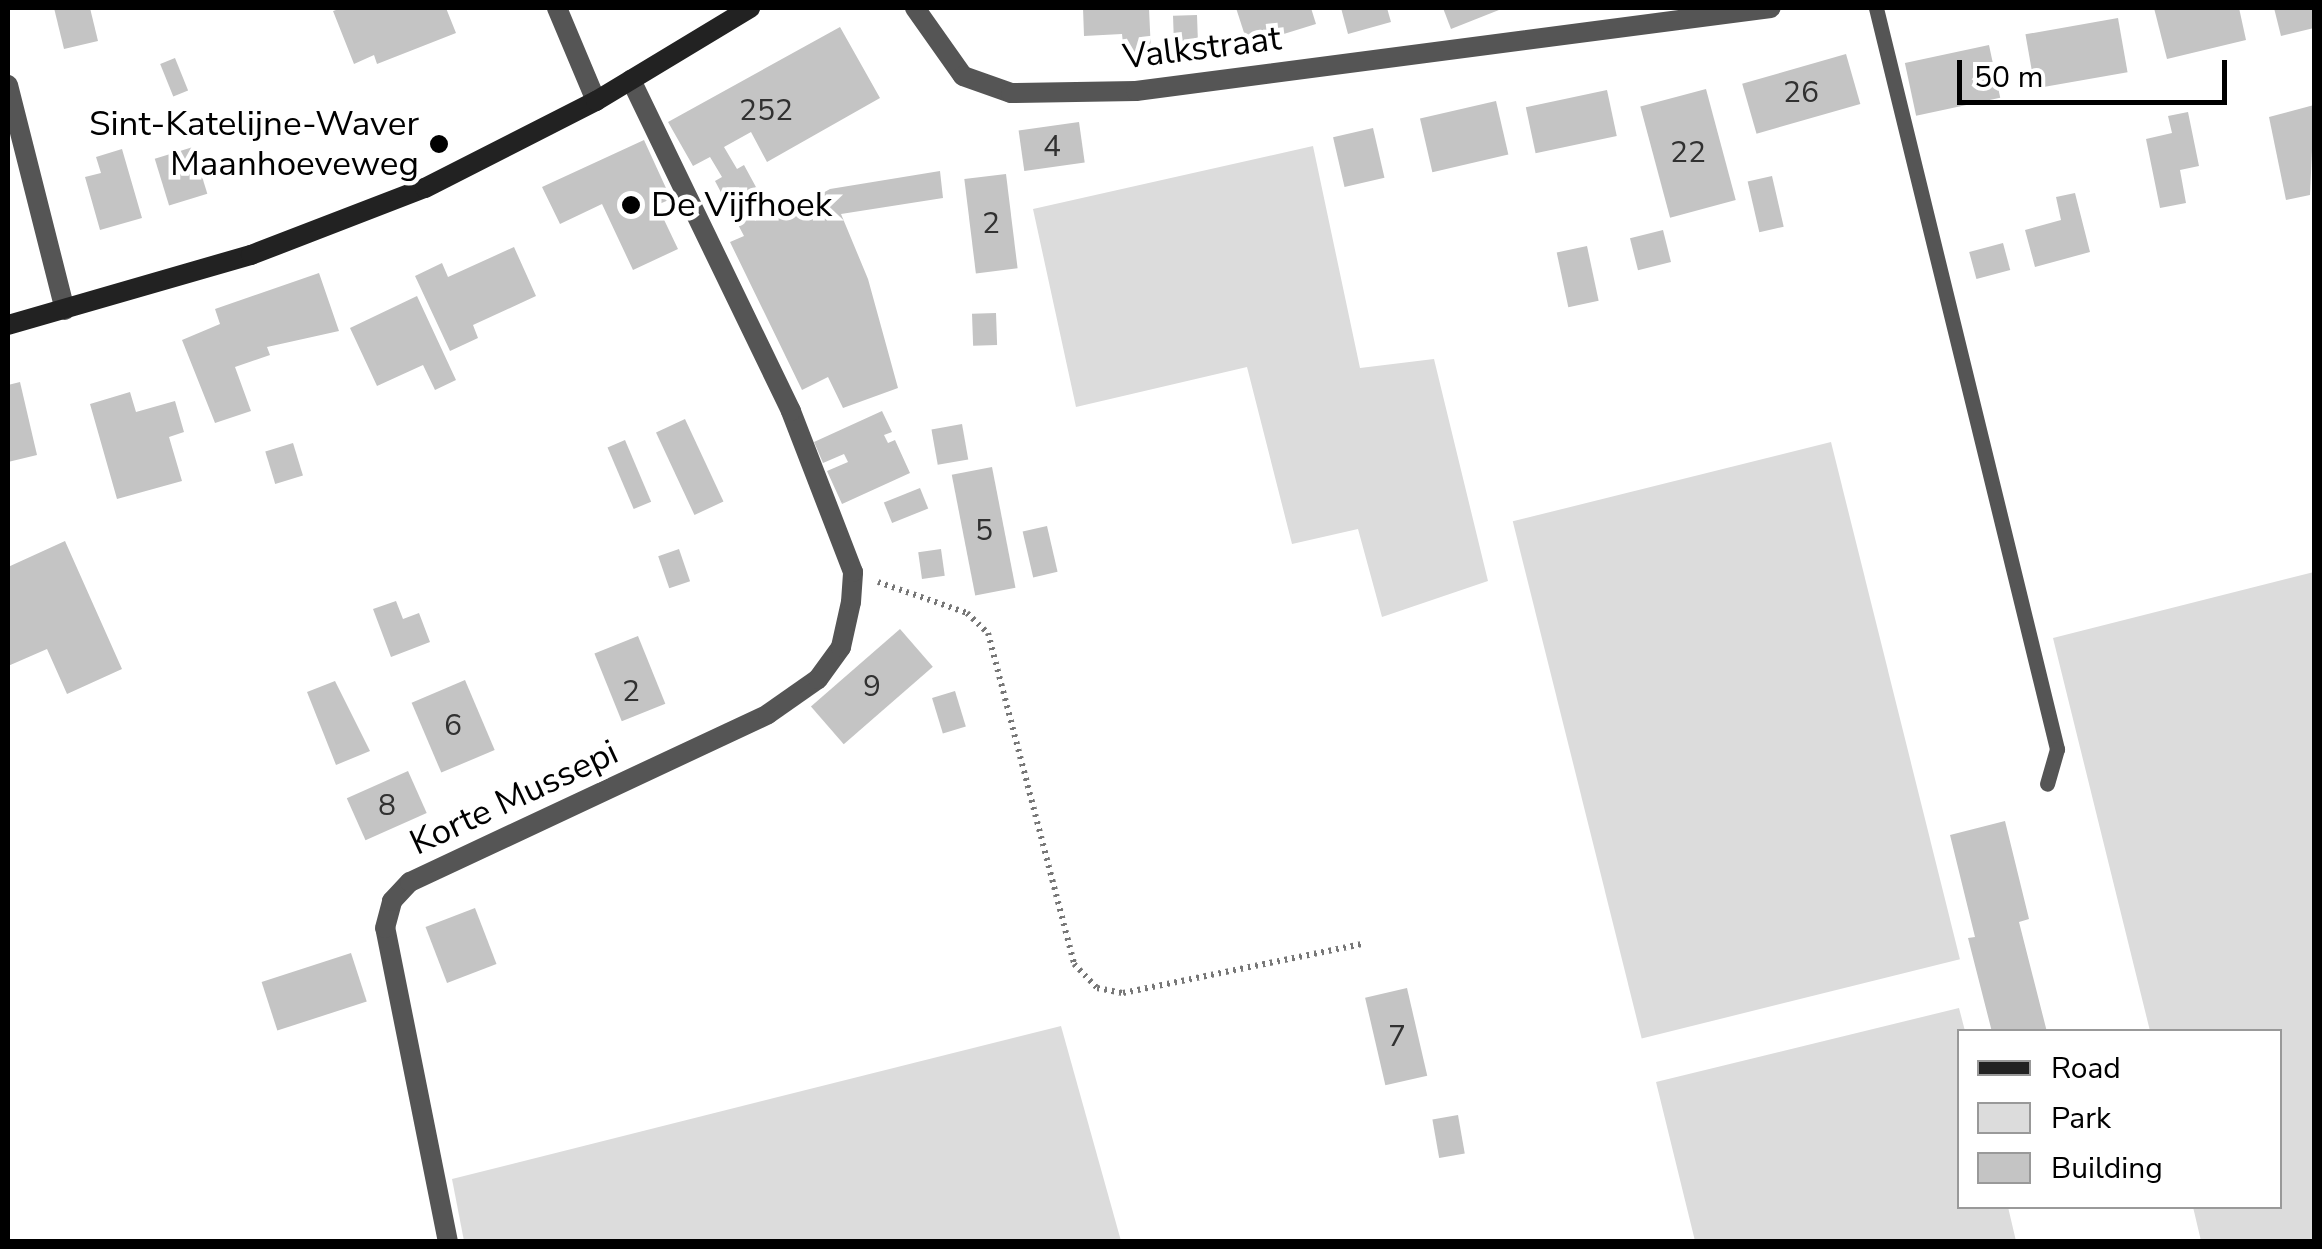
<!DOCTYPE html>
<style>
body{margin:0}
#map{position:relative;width:2322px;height:1249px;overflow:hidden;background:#fff;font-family:"Nunito Sans",sans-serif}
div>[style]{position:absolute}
.green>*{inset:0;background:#dcdcdc;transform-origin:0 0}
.building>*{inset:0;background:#c4c4c4;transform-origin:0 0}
.path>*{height:6px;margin-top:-3px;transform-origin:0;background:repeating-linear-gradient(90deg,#777 0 2.5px,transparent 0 7.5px)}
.lane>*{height:15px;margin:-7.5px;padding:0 7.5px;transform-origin:7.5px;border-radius:7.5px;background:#555}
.street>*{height:20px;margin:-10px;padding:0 10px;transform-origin:10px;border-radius:10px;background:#555}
.secondary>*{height:20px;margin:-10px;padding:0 10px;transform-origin:10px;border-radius:10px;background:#222}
.dots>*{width:28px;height:28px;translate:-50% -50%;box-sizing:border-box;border:5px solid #fff;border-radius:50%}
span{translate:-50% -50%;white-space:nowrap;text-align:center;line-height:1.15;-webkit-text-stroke:9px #fff;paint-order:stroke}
.number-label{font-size:30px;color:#313131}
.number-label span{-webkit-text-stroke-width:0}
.street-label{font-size:35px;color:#000}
.poi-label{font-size:35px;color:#000}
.right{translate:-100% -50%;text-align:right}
.left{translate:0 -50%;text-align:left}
.frame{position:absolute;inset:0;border:10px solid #000;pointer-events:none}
.legend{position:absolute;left:1957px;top:1029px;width:325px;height:180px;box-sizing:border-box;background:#fff;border:2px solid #999;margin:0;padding:12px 18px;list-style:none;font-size:30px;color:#000}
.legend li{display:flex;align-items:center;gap:20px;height:50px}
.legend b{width:50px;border:2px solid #999}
.scale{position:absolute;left:1957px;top:60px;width:270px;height:45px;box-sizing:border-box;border:5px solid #000;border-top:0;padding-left:12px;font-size:30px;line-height:35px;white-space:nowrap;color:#000;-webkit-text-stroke:8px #fff;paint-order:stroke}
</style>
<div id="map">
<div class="green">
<i style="clip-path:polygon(1313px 146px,1360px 368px,1434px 359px,1488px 581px,1382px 617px,1358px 529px,1292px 544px,1247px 367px,1076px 407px,1033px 209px)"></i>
<i style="left:1831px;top:442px;width:533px;height:328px;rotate:76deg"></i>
<i style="clip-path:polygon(2314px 572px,2314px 1241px,2201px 1241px,2193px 1207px,2280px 1206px,2280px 1032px,2150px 1031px,2053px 638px)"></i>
<i style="clip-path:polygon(1959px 1008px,1965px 1031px,1960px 1032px,1960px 1206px,2008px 1207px,2016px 1241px,1695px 1241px,1656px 1082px)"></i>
<i style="clip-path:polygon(1061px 1026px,1121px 1241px,464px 1241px,452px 1179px)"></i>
</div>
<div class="building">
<i style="clip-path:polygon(54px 8px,90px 8px,98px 41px,64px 49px)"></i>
<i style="clip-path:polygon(342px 8px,446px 8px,456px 33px,377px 64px,374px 55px,354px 64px,333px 11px)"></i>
<i style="clip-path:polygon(1083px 8px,1149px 8px,1151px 52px,1124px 54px,1122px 34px,1084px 36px)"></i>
<i style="clip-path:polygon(1236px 8px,1311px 8px,1316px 24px,1248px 45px)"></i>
<i style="clip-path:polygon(1341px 8px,1387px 8px,1391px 22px,1348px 34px)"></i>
<i style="clip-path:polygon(1443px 8px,1504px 8px,1451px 29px)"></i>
<i style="clip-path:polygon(2154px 8px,2239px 8px,2246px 40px,2167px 59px)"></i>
<i style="clip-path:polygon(2274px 8px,2314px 8px,2314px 28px,2281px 36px)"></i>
<i style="left:1197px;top:15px;width:27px;height:24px;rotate:88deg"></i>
<i style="left:2118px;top:18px;width:55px;height:94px;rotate:80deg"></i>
<i style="clip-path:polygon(840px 27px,880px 98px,767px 162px,751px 132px,724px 147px,737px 169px,744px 165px,774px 220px,830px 189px,940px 171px,943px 198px,841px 214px,868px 279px,898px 388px,843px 408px,828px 377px,802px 390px,730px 242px,744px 236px,715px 181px,722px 177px,710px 157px,693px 166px,668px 122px)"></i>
<i style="left:1989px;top:45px;width:54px;height:86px;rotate:78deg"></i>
<i style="left:1846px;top:54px;width:52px;height:108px;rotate:74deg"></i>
<i style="left:175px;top:58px;width:35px;height:16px;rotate:68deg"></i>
<i style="left:1706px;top:89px;width:115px;height:68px;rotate:75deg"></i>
<i style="left:1607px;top:90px;width:47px;height:83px;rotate:78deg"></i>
<i style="left:1496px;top:101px;width:55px;height:78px;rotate:77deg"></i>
<i style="clip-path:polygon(2314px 105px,2310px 195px,2286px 200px,2269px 117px)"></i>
<i style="clip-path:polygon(2188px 112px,2199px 166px,2180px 170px,2186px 203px,2160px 208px,2146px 139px,2172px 133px,2168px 116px)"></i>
<i style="left:1079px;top:122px;width:41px;height:61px;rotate:82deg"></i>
<i style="left:1373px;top:128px;width:51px;height:41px;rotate:77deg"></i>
<i style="clip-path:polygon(644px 140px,671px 199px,657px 205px,678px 249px,633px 270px,602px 204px,560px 224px,542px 187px)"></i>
<i style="left:193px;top:147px;width:49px;height:40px;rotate:73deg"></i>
<i style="clip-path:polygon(122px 149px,142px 218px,100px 230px,85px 177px,101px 173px,96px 157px)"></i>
<i style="left:1006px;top:174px;width:95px;height:42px;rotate:83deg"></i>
<i style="left:1772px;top:176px;width:52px;height:25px;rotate:77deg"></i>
<i style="clip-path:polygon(2075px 193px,2090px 252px,2035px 267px,2025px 230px,2061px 220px,2056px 197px)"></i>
<i style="left:1663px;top:230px;width:33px;height:34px;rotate:76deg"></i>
<i style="left:2003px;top:243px;width:28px;height:35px;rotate:75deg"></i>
<i style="left:1587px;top:246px;width:56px;height:31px;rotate:78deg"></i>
<i style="clip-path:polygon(514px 247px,536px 296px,473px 325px,478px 338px,450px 351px,415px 276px,442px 263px,448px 277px)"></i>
<i style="clip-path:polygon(319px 273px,339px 331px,267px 347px,270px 355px,235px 367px,251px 411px,215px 423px,182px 340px,220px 324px,215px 309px)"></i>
<i style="clip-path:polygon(417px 296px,456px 380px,435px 390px,423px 365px,377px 386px,350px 328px)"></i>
<i style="left:996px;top:313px;width:32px;height:24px;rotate:88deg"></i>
<i style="clip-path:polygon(20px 382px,37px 455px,8px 462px,8px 385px)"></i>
<i style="clip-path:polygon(130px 392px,136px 412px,175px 401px,184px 432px,169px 437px,182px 481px,117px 499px,90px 404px)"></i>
<i style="clip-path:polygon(882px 411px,892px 432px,884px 435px,888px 443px,895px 440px,910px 473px,842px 504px,827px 471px,848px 462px,844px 454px,823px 463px,814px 442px)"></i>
<i style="left:685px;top:419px;width:91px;height:32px;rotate:65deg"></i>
<i style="left:962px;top:424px;width:36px;height:31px;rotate:80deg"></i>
<i style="left:625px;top:440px;width:67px;height:19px;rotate:67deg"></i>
<i style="left:293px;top:443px;width:34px;height:29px;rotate:73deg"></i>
<i style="left:992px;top:467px;width:123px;height:41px;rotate:79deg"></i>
<i style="left:920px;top:488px;width:22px;height:39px;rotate:68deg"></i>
<i style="left:1047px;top:526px;width:47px;height:25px;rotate:77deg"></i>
<i style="clip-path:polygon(65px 541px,122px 669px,67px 694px,47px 649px,8px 666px,8px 567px)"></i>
<i style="left:679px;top:549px;width:34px;height:22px;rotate:71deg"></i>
<i style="left:941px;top:549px;width:27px;height:23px;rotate:82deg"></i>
<i style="clip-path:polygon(396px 601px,403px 619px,419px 613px,430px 642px,391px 657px,373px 609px)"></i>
<i style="left:900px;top:629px;width:50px;height:118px;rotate:49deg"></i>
<i style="left:638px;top:636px;width:73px;height:47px;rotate:68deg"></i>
<i style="left:465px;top:680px;width:76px;height:58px;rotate:67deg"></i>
<i style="clip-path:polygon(335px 681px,370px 751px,336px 765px,307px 692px)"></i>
<i style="left:955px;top:691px;width:37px;height:24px;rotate:73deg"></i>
<i style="left:408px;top:771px;width:46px;height:67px;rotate:66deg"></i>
<i style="clip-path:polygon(2005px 821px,2029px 919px,2019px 922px,2047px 1032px,1992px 1032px,1968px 938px,1975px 937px,1950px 835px)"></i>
<i style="left:475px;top:908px;width:60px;height:53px;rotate:69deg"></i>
<i style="left:351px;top:953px;width:51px;height:94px;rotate:72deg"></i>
<i style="left:1407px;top:988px;width:90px;height:43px;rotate:77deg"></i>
<i style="left:1458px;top:1115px;width:39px;height:26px;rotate:80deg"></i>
</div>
<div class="path">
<i style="left:878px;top:582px;width:94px;rotate:19.2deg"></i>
<i style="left:967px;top:613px;width:29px;rotate:44deg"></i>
<i style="left:988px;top:633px;width:342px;rotate:75.4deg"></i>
<i style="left:1074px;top:964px;width:33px;rotate:46deg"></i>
<i style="left:1097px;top:988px;width:26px;rotate:11deg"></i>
<i style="left:1123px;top:993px;width:244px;rotate:-11.6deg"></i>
</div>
<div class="lane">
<i style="left:1876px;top:8px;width:763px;rotate:76.27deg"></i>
<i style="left:2057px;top:749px;width:36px;rotate:106deg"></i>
</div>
<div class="street">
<i style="left:557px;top:8px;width:101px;rotate:67.2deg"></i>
<i style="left:915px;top:8px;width:83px;rotate:54.8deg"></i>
<i style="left:963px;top:76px;width:51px;rotate:19.5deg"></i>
<i style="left:1011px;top:93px;width:125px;rotate:-0.9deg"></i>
<i style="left:1136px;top:91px;width:640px;rotate:-7.45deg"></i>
<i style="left:8px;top:85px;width:232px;rotate:75.8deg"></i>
<i style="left:448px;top:1242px;width:320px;rotate:-101.3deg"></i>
<i style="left:385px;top:928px;width:28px;rotate:-75deg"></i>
<i style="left:392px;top:901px;width:26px;rotate:-47deg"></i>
<i style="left:410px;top:882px;width:395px;rotate:-25.1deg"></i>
<i style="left:768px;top:714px;width:61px;rotate:-35deg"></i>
<i style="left:818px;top:679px;width:39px;rotate:-54deg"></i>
<i style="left:841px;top:647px;width:46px;rotate:-77.5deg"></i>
<i style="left:851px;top:602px;width:30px;rotate:-86deg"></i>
<i style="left:853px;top:572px;width:173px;rotate:-111.1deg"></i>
<i style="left:791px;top:411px;width:368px;rotate:-115.8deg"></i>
</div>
<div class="secondary">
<i style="left:8px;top:325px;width:253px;rotate:-16.1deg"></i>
<i style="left:251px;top:255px;width:186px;rotate:-21.1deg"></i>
<i style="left:425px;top:188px;width:192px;rotate:-27deg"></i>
<i style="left:596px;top:101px;width:180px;rotate:-31.1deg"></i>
</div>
<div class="dots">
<i style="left:439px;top:144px;background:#000"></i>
<i style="left:631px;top:205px;background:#000"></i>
</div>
<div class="number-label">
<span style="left:1801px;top:93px">26</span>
<span style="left:766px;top:111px">252</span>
<span style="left:1052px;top:147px">4</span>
<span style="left:1688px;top:153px">22</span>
<span style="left:991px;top:224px">2</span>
<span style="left:984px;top:531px">5</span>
<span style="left:872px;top:687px">9</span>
<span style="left:631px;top:692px">2</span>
<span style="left:453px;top:726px">6</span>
<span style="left:387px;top:806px">8</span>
<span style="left:1397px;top:1037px">7</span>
</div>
<div class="street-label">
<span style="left:1202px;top:48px;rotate:-7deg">Valkstraat</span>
<span style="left:514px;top:798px;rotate:-25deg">Korte Mussepi</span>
</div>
<div class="poi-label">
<span class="right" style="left:419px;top:144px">Sint-Katelijne-Waver<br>Maanhoeveweg</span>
<span class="left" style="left:651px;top:205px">De Vijfhoek</span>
</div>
<div class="frame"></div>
<ul class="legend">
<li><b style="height:12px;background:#222"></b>Road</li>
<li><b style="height:28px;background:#dcdcdc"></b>Park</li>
<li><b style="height:28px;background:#c4c4c4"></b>Building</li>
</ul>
<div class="scale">50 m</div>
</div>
